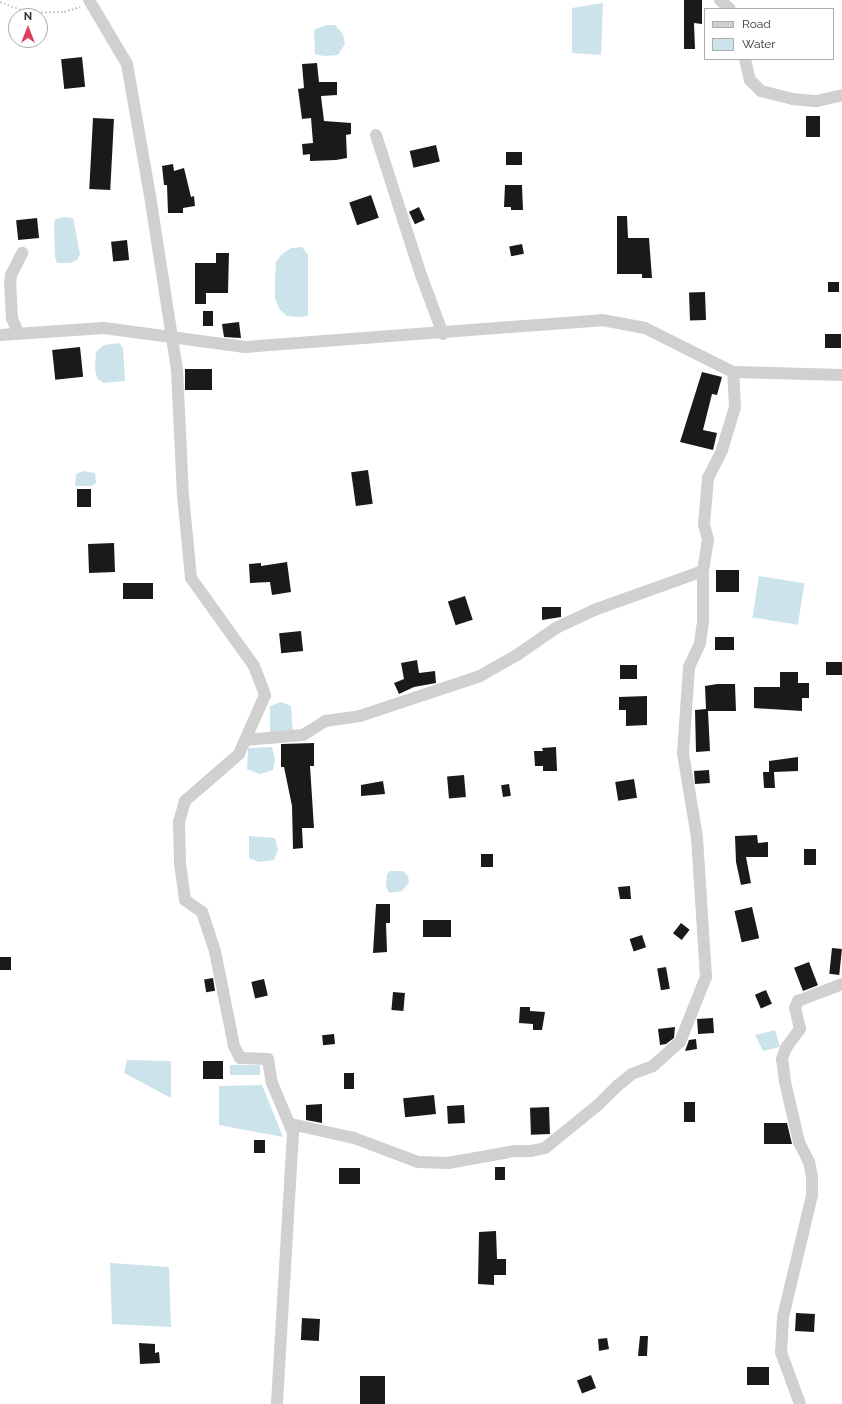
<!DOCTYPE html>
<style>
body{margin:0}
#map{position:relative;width:842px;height:1404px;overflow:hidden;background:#fff;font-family:Raleway,sans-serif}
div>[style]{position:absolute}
.water>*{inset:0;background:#cce3eb;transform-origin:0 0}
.building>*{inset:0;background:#1a1a1a;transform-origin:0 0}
.path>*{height:2px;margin-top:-1px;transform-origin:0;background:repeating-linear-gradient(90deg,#cacaca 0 2px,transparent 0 4px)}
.minor>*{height:12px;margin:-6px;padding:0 6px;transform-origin:6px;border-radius:6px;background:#d0d0d0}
span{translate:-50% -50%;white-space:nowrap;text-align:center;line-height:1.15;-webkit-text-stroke:4px #fff;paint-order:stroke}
.legend{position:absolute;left:704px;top:8px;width:130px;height:52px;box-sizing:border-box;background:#fff;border:1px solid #adadad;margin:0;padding:5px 7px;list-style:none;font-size:12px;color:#333}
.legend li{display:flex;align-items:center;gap:8px;height:20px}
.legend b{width:20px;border:1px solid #adadad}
.north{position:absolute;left:8px;top:8px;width:40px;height:40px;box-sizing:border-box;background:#fff;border:1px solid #adadad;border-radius:50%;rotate:0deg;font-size:11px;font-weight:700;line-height:16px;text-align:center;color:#333}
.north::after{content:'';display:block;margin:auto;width:14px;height:18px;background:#e13d5f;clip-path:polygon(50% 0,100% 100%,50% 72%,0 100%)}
</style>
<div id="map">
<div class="water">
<i style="clip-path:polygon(603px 3px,601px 55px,572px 53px,572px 8px)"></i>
<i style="clip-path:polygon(326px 25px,335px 25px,343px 34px,345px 44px,338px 55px,324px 56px,315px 54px,314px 30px)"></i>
<i style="clip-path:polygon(64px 217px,73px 218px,80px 254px,77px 260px,70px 263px,57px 263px,55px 257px,54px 225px,55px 219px)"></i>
<i style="clip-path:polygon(302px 247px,308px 255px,308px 316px,299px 317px,287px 316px,280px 310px,275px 299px,275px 280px,276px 262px,282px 254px,291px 248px)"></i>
<i style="clip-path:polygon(119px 343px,123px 348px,125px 381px,103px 383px,97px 378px,95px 369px,96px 352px,104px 345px)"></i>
<i style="clip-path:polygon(84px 471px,95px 473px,96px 483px,92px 486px,75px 486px,76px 474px)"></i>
<i style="left:759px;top:576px;width:46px;height:42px;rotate:9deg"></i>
<i style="clip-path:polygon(281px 702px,291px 706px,293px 732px,270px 736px,270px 706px)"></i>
<i style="clip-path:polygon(272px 747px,275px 760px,273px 770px,260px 774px,247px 769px,248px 748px)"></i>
<i style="clip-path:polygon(249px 836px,275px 838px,278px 850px,274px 860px,259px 862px,249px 858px)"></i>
<i style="clip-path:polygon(390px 871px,403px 871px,408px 876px,409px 883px,402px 891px,389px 893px,386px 886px,387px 874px)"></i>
<i style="clip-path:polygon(775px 1030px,780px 1047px,763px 1051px,755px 1035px)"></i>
<i style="clip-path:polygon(127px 1060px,171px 1061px,171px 1098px,124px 1073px)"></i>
<i style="left:260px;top:1065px;width:10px;height:30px;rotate:90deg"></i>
<i style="clip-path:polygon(262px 1085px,283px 1137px,219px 1125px,219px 1086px)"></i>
<i style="clip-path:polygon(110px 1263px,169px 1267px,171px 1327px,112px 1324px)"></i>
</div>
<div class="building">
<i style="clip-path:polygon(684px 0,702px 0,702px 24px,694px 23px,695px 49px,684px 49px)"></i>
<i style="left:82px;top:57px;width:30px;height:21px;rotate:84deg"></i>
<i style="clip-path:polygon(317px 63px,319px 82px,337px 82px,337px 95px,321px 96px,324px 121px,351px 123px,351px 134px,346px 135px,347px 158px,336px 160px,310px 161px,310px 154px,303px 155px,302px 144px,313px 143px,311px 118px,302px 119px,298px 89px,304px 88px,302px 64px)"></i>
<i style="left:806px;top:116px;width:14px;height:21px"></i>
<i style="left:93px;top:118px;width:21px;height:71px;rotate:3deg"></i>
<i style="left:436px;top:145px;width:17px;height:27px;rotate:77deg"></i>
<i style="left:522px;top:152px;width:13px;height:16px;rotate:90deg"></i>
<i style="clip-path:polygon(173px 164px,174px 171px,184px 168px,191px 197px,194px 196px,195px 206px,183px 208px,183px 213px,168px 213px,167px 185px,164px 185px,162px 166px)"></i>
<i style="clip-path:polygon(505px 185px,522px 185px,523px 210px,511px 210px,511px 207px,504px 207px)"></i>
<i style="left:371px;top:195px;width:24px;height:23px;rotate:71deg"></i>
<i style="left:419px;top:207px;width:14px;height:11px;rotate:65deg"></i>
<i style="clip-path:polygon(617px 216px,627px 216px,628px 238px,649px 238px,652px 278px,642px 278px,642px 274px,617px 274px)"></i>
<i style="left:37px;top:218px;width:20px;height:21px;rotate:84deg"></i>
<i style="left:127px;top:240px;width:20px;height:16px;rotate:84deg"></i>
<i style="left:522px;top:244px;width:10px;height:13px;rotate:79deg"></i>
<i style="clip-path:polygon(216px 253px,229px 253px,228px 293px,206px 293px,206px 304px,195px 304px,195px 263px,216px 263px)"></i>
<i style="left:839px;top:282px;width:10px;height:11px;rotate:90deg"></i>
<i style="left:705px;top:292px;width:28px;height:16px;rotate:88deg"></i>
<i style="left:203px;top:311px;width:10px;height:15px"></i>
<i style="clip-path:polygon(239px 322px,241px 338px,224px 337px,222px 324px)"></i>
<i style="left:825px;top:334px;width:16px;height:14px"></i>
<i style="left:80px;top:347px;width:30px;height:28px;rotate:84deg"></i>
<i style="left:212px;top:369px;width:21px;height:27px;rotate:90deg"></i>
<i style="clip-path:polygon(702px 372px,722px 377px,717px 395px,712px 394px,703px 430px,717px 433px,713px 450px,680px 442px)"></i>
<i style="left:368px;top:470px;width:34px;height:17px;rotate:82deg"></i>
<i style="left:77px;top:489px;width:14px;height:18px"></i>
<i style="left:114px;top:543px;width:29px;height:26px;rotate:88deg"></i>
<i style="clip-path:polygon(287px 562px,291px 592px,272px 595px,270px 582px,250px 583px,249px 564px,261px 563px,261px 566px)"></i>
<i style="left:716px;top:570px;width:23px;height:22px"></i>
<i style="left:123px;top:583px;width:30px;height:16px"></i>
<i style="left:465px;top:596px;width:25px;height:18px;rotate:72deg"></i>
<i style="clip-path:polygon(542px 607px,561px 607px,561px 617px,542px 620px)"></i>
<i style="left:301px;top:631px;width:20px;height:22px;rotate:84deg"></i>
<i style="left:715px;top:637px;width:19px;height:13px"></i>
<i style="clip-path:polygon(417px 660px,419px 673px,435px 671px,436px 683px,414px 687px,399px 694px,394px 683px,404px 679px,401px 663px)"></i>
<i style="left:826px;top:662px;width:16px;height:13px"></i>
<i style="left:620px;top:665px;width:17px;height:14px"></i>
<i style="clip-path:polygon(780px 672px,798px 672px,798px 683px,809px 683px,809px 698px,802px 698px,802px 711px,754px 708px,754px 687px,780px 687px)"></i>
<i style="clip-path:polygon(717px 684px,735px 684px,736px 711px,708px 711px,710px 751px,696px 752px,695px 710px,706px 709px,705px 686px)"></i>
<i style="clip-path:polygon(647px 696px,647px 725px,626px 726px,626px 710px,619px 710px,619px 697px)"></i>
<i style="clip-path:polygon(314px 743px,314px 766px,310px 766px,314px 828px,302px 828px,303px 848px,293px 849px,292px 806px,284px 767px,281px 767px,281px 744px)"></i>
<i style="clip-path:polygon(556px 747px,557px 771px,543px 771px,543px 766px,535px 766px,534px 751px,543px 751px,542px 748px)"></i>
<i style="clip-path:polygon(798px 757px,798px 771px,774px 772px,775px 788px,764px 788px,763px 772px,769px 772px,769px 761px)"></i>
<i style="left:709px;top:770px;width:13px;height:15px;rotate:86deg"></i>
<i style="left:464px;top:775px;width:22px;height:17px;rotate:85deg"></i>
<i style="left:634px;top:779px;width:19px;height:19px;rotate:81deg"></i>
<i style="clip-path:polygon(383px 781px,385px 794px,361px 796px,361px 785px)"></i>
<i style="left:509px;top:784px;width:12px;height:8px;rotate:81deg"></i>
<i style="clip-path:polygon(757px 835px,758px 843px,768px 842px,768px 857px,746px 857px,751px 883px,741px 885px,736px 862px,735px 836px)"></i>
<i style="left:804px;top:849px;width:12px;height:16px"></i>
<i style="left:481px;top:854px;width:12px;height:13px"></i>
<i style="clip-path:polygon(630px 886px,631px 899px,620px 899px,618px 887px)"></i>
<i style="clip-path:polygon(376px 904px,390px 904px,390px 923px,386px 923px,387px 952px,373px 953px)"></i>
<i style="left:752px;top:907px;width:32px;height:18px;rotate:77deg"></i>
<i style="left:423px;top:920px;width:28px;height:17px"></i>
<i style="left:681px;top:923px;width:11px;height:13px;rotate:38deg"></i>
<i style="left:642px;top:935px;width:13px;height:13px;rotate:72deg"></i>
<i style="left:832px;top:948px;width:10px;height:26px;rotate:6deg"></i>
<i style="left:0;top:957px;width:11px;height:13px"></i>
<i style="left:809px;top:962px;width:25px;height:16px;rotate:69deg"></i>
<i style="left:666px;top:967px;width:22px;height:9px;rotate:80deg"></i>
<i style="left:213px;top:978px;width:13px;height:9px;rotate:81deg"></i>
<i style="left:264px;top:979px;width:17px;height:13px;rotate:77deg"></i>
<i style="left:766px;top:990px;width:15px;height:12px;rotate:67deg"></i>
<i style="left:393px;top:992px;width:12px;height:18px;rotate:5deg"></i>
<i style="clip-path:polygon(520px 1007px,530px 1007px,530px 1011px,545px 1012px,542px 1030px,533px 1030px,533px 1024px,519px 1023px)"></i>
<i style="left:713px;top:1018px;width:15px;height:16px;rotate:86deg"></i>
<i style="clip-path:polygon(675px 1027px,674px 1038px,666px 1044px,660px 1045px,658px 1029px)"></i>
<i style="left:334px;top:1034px;width:10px;height:12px;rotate:84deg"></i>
<i style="clip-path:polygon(696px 1039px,697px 1049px,685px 1051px,689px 1040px)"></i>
<i style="left:223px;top:1061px;width:18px;height:20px;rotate:90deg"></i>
<i style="left:344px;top:1073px;width:10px;height:16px"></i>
<i style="left:434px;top:1095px;width:19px;height:31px;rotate:84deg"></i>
<i style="left:695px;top:1102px;width:20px;height:11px;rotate:90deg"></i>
<i style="clip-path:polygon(322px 1104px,322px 1123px,306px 1120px,306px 1105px)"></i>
<i style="left:464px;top:1105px;width:18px;height:17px;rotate:87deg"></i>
<i style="left:549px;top:1107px;width:27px;height:19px;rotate:88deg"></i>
<i style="clip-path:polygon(764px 1123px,787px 1123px,792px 1144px,764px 1144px)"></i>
<i style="left:254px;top:1140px;width:11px;height:13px"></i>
<i style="left:495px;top:1167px;width:10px;height:13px"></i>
<i style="left:339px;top:1168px;width:21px;height:16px"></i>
<i style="clip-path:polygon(496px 1231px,497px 1259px,506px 1259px,506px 1275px,494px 1275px,494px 1285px,478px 1284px,479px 1232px)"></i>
<i style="left:796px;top:1313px;width:19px;height:18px;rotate:3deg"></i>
<i style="left:302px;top:1318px;width:18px;height:22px;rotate:3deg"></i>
<i style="clip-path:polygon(640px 1336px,648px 1336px,647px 1356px,638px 1356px)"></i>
<i style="clip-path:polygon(607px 1338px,609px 1349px,599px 1351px,598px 1339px)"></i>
<i style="clip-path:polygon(139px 1343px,155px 1344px,155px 1353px,159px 1352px,160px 1363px,140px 1364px)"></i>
<i style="left:747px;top:1367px;width:22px;height:18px"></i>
<i style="left:591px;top:1375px;width:14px;height:15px;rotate:69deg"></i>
<i style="left:360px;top:1376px;width:25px;height:28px"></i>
</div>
<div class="path">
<i style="left:0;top:2px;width:31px;rotate:21deg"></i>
<i style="left:29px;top:13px;width:35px;rotate:-2deg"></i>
<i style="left:64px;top:12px;width:17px;rotate:-17deg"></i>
</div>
<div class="minor">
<i style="left:89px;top:0;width:74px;rotate:59.3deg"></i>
<i style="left:127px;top:64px;width:140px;rotate:80.1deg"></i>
<i style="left:151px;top:202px;width:169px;rotate:81.2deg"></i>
<i style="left:177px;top:369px;width:126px;rotate:87.3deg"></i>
<i style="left:183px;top:495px;width:83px;rotate:84.5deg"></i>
<i style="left:191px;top:578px;width:108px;rotate:54.4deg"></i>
<i style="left:254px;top:666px;width:31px;rotate:69deg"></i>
<i style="left:265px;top:695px;width:64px;rotate:113.8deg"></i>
<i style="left:239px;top:754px;width:72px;rotate:139deg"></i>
<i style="left:185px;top:801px;width:22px;rotate:106deg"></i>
<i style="left:179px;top:822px;width:42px;rotate:88.6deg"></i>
<i style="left:180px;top:864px;width:36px;rotate:82deg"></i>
<i style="left:185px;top:900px;width:21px;rotate:35deg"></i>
<i style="left:202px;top:912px;width:41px;rotate:71.6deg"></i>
<i style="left:215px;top:951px;width:97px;rotate:78.7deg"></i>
<i style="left:234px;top:1046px;width:13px;rotate:63deg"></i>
<i style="left:240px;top:1058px;width:28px;rotate:2deg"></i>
<i style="left:268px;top:1059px;width:24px;rotate:81deg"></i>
<i style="left:272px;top:1083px;width:54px;rotate:67.2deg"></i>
<i style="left:293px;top:1133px;width:271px;rotate:93.4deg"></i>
<i style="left:720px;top:0;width:13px;rotate:42deg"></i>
<i style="left:745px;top:59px;width:22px;rotate:77deg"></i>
<i style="left:750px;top:80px;width:16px;rotate:45deg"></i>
<i style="left:761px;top:91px;width:32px;rotate:14deg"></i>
<i style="left:792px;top:99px;width:25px;rotate:5deg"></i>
<i style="left:817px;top:101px;width:26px;rotate:-13deg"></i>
<i style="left:376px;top:135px;width:147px;rotate:72.2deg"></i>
<i style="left:421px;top:275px;width:63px;rotate:69.6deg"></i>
<i style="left:18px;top:333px;width:16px;rotate:-112deg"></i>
<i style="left:12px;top:318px;width:33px;rotate:-93deg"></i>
<i style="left:10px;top:285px;width:10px;rotate:-84deg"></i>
<i style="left:11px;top:275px;width:25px;rotate:-63deg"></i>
<i style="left:0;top:335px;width:104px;rotate:-3.9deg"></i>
<i style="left:104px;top:328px;width:142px;rotate:7.7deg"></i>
<i style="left:245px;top:347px;width:358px;rotate:-4.3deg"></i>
<i style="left:602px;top:320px;width:44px;rotate:10.5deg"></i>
<i style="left:645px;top:328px;width:98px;rotate:26.6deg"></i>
<i style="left:733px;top:372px;width:109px;rotate:1.6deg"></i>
<i style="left:245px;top:740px;width:58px;rotate:-4.9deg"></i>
<i style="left:303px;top:735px;width:26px;rotate:-32deg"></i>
<i style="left:325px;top:721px;width:35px;rotate:-8deg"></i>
<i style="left:360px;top:716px;width:126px;rotate:-18.4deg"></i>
<i style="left:480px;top:676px;width:43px;rotate:-29.6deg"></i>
<i style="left:517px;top:655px;width:47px;rotate:-34.7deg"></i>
<i style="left:556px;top:628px;width:42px;rotate:-25.3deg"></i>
<i style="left:594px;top:610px;width:116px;rotate:-19.7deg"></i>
<i style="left:703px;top:571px;width:32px;rotate:-81deg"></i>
<i style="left:708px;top:539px;width:15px;rotate:-106deg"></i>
<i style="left:704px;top:525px;width:47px;rotate:-85.1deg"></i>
<i style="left:708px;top:478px;width:31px;rotate:-63deg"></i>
<i style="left:722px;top:450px;width:45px;rotate:-73.2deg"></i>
<i style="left:735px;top:407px;width:35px;rotate:-93deg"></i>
<i style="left:291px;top:1124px;width:65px;rotate:12.5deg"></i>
<i style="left:354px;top:1138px;width:68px;rotate:20.6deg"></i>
<i style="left:418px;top:1162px;width:30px;rotate:2deg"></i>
<i style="left:448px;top:1163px;width:68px;rotate:-10.2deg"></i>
<i style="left:515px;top:1151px;width:16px"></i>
<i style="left:531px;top:1151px;width:14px;rotate:-12deg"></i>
<i style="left:545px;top:1148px;width:68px;rotate:-39.1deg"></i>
<i style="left:598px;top:1105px;width:27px;rotate:-45deg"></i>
<i style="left:617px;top:1086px;width:19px;rotate:-39deg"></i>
<i style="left:632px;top:1074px;width:22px;rotate:-21deg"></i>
<i style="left:653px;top:1066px;width:36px;rotate:-42deg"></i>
<i style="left:680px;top:1042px;width:70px;rotate:-68.2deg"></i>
<i style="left:706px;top:977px;width:140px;rotate:-93.7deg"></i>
<i style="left:697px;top:837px;width:85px;rotate:-99.5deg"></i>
<i style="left:683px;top:753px;width:86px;rotate:-86deg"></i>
<i style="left:689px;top:667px;width:26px;rotate:-65deg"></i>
<i style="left:700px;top:643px;width:21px;rotate:-82deg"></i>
<i style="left:703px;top:622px;width:51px;rotate:-90deg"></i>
<i style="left:800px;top:1404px;width:55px;rotate:-110.1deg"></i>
<i style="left:781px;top:1352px;width:15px;rotate:-86deg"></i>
<i style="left:782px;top:1337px;width:20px;rotate:-87deg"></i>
<i style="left:783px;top:1317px;width:125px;rotate:-76.6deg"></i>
<i style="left:812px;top:1195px;width:18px;rotate:-90deg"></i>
<i style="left:812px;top:1177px;width:15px;rotate:-101deg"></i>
<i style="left:809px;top:1162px;width:22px;rotate:-117deg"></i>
<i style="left:799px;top:1142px;width:62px;rotate:-103.1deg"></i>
<i style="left:785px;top:1082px;width:23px;rotate:-97deg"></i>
<i style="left:782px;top:1059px;width:12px;rotate:-70deg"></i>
<i style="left:786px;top:1048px;width:24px;rotate:-54deg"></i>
<i style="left:800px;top:1029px;width:22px;rotate:-103deg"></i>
<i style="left:795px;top:1008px;width:8px;rotate:-67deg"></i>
<i style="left:798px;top:1001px;width:47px;rotate:-21.1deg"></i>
</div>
<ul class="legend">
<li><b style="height:5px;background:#d0d0d0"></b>Road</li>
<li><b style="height:11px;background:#cce3eb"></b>Water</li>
</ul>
<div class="north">N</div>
</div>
